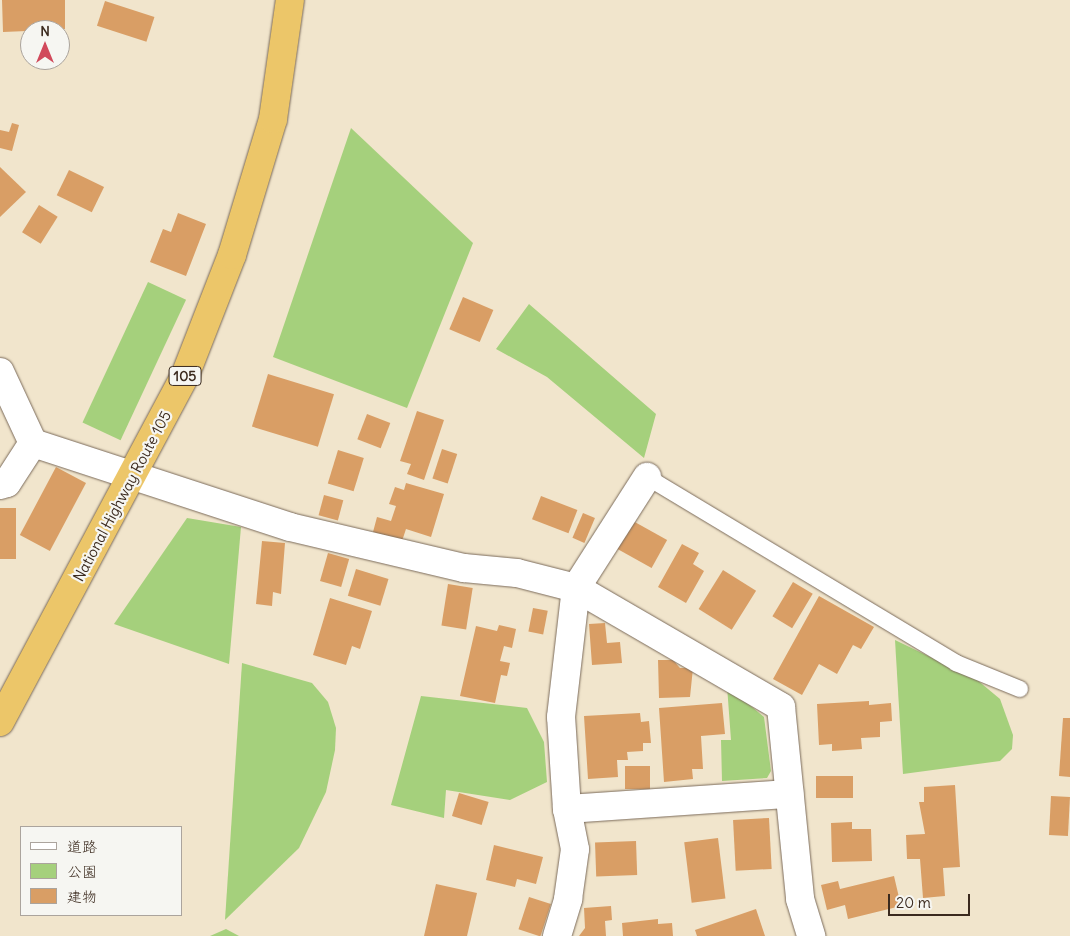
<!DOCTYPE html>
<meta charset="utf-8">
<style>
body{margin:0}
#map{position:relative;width:1070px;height:936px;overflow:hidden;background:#f1e5cc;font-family:Delius,"Klee One",sans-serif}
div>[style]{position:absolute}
.green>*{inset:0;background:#a5d07c;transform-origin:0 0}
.building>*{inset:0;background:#d99e65;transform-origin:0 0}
.roads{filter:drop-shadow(0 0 1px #7b6b5b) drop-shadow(0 0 1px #7b6b5b)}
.service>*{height:16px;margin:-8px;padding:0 8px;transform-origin:8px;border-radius:8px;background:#fff}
.minor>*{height:28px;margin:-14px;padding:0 14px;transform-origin:14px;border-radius:14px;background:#fff}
.trunk>*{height:28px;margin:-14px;padding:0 14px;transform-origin:14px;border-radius:14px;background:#ecc669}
span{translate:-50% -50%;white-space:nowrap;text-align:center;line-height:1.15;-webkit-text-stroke:4.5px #f6f6f2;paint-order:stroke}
.shield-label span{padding:1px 4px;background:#f6f6f2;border:1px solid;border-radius:4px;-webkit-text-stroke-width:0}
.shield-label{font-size:14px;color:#3b2a1e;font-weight:700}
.street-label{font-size:15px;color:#3b2a1e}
.legend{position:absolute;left:20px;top:826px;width:162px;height:90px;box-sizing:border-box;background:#f6f6f2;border:1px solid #aba49d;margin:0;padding:6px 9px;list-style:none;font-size:15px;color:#3b2a1e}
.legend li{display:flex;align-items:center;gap:10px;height:25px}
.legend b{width:25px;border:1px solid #aba49d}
.north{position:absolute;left:20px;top:20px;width:50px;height:50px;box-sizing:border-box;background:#f6f6f2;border:1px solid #aba49d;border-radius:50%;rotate:0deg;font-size:14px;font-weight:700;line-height:20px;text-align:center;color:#3b2a1e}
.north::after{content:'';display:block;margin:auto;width:18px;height:22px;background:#d1495b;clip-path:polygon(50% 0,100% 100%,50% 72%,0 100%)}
.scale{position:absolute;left:888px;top:894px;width:82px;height:22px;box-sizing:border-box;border:2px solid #3b2a1e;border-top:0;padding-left:6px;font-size:15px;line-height:18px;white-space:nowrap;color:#3b2a1e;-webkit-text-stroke:4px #f6f6f2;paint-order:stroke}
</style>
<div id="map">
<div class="green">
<i style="clip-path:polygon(351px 128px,473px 243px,407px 408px,273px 357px)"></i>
<i style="left:148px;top:282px;width:42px;height:155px;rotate:25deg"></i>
<i style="clip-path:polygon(529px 304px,656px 414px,644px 458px,547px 377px,496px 349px)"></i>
<i style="clip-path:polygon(187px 518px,241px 527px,229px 664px,114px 624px)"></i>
<i style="clip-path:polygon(895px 640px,976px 679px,1000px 699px,1013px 735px,1012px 749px,1000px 761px,903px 774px)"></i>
<i style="clip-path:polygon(242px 663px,312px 683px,328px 702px,336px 728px,335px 750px,326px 792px,299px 848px,225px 920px)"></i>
<i style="clip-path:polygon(727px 686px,764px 717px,771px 771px,767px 778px,722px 781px,721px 740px,731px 740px)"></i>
<i style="clip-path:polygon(421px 696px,527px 708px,544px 742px,547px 782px,510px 800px,446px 790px,444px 818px,391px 805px)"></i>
<i style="clip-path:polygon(226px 929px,239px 936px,210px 936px)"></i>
</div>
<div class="building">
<i style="clip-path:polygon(2px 0,65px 0,65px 29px,30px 30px,30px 40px,27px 31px,3px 32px)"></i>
<i style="left:105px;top:1px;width:52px;height:26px;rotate:18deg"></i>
<i style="clip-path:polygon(12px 123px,19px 125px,12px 151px,0 148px,0 130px,9px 132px)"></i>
<i style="clip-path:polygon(0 167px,26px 192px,0 217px)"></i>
<i style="left:69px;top:170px;width:39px;height:28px;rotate:26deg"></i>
<i style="left:39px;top:205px;width:22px;height:32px;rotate:32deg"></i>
<i style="clip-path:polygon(178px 213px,206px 224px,186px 276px,150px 262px,163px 229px,171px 232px)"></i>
<i style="left:463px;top:297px;width:33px;height:35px;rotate:23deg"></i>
<i style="left:268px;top:374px;width:69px;height:55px;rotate:17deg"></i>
<i style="clip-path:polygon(417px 411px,444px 420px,424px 480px,407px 474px,411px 464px,400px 461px)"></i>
<i style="left:367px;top:414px;width:25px;height:27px;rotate:21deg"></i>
<i style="left:442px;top:449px;width:16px;height:31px;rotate:18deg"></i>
<i style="left:338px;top:450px;width:27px;height:35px;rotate:17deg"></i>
<i style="left:56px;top:467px;width:34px;height:77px;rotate:28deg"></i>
<i style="clip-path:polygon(406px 483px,444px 494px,431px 537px,406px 529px,402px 541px,373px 532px,377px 517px,391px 521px,396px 506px,389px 504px,395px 487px,404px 490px)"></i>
<i style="left:324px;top:495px;width:20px;height:21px;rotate:15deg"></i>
<i style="left:541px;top:496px;width:39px;height:25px;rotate:21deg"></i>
<i style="left:0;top:508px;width:16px;height:51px"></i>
<i style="left:583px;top:513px;width:13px;height:27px;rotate:23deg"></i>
<i style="left:633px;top:521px;width:39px;height:32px;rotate:29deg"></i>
<i style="clip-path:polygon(262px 541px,285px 543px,281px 594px,273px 592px,272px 606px,256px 604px)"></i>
<i style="clip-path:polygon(682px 544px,699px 553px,693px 564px,704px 571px,686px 603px,658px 587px)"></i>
<i style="left:328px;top:553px;width:22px;height:29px;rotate:16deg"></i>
<i style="left:356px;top:569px;width:34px;height:28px;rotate:17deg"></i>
<i style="left:723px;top:570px;width:39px;height:46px;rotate:32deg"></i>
<i style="left:793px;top:582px;width:23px;height:40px;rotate:31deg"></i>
<i style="left:448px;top:584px;width:25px;height:42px;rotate:9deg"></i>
<i style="clip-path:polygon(819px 596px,874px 627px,861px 649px,853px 645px,837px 674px,819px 664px,802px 695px,773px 679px)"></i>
<i style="clip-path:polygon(330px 598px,372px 611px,360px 649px,352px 646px,346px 665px,313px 655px)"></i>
<i style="left:533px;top:608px;width:15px;height:24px;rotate:11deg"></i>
<i style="clip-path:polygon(605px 623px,607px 643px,620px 642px,622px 663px,592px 665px,589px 624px)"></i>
<i style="clip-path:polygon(499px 625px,516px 629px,512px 648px,504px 646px,500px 661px,510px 663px,507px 676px,501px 675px,495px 703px,460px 696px,476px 626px,497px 631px)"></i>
<i style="clip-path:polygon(658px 660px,673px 660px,680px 668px,693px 668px,690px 697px,659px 698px)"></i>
<i style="clip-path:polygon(869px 701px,869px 705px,891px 703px,892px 721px,880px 722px,880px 737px,861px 738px,862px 749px,832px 751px,832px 744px,819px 745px,817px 704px)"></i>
<i style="clip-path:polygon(722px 703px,725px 734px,701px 736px,703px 769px,692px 769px,693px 779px,664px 782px,659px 708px)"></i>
<i style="clip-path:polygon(640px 713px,641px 722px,649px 721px,651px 743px,643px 743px,643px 751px,627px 752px,628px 760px,617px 760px,618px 777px,588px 779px,584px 716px)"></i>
<i style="clip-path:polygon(1063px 718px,1070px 718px,1070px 777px,1059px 776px)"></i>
<i style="left:625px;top:766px;width:25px;height:23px"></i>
<i style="left:853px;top:776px;width:22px;height:37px;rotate:90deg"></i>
<i style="clip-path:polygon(955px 785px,960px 867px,943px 868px,945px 896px,923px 898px,920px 859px,907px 859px,906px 835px,925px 834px,919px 802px,924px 802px,924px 787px)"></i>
<i style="left:459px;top:793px;width:31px;height:24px;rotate:17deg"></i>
<i style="left:1051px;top:796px;width:19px;height:39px;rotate:3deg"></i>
<i style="left:769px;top:818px;width:51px;height:36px;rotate:87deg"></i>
<i style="clip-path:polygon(852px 822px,852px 829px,871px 829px,872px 861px,832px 862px,831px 823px)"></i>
<i style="left:718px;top:838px;width:61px;height:34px;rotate:83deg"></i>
<i style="left:636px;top:841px;width:34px;height:41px;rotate:88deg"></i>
<i style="clip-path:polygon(494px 845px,543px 857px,536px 884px,517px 879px,515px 887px,486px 880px)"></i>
<i style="clip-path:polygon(894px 876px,901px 906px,848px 919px,845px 905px,827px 910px,821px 885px,838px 881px,840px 889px)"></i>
<i style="clip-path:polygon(436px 884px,477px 893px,467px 936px,424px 936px)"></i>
<i style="left:529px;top:897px;width:23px;height:34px;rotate:18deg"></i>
<i style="clip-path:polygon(611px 906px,612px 920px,605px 921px,606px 936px,579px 936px,585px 928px,584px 908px)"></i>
<i style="clip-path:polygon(756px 909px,765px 936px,697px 936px,695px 930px)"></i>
<i style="clip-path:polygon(658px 919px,658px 924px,672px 923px,673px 936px,623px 936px,622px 923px)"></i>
</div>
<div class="roads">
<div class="service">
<i style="left:647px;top:477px;width:361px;rotate:31deg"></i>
<i style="left:956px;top:663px;width:69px;rotate:22.1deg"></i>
</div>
<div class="minor">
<i style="left:0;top:372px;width:78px;rotate:65.1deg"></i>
<i style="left:0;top:485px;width:7px;rotate:-16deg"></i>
<i style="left:7px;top:483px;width:48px;rotate:-57deg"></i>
<i style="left:33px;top:443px;width:270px;rotate:18.1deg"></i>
<i style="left:290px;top:527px;width:179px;rotate:13.3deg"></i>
<i style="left:464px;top:568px;width:53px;rotate:5.4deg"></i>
<i style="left:517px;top:573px;width:61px;rotate:14.3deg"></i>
<i style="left:576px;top:588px;width:237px;rotate:30.1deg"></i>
<i style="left:781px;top:707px;width:193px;rotate:84.3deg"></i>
<i style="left:800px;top:899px;width:39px;rotate:73deg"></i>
<i style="left:567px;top:809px;width:223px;rotate:-3.9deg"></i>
<i style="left:557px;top:936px;width:39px;rotate:-73deg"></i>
<i style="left:568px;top:899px;width:50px;rotate:-82deg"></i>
<i style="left:575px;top:849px;width:41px;rotate:-101.3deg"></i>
<i style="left:567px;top:809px;width:92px;rotate:-93.7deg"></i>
<i style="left:561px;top:717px;width:130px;rotate:-83.4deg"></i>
<i style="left:576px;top:588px;width:132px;rotate:-57.4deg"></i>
</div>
<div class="trunk">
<i style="left:0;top:722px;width:395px;rotate:-61.9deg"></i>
<i style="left:186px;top:373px;width:127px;rotate:-68.7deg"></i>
<i style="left:232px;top:255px;width:142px;rotate:-73.2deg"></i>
<i style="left:273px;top:119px;width:120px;rotate:-81.9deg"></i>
</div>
</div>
<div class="shield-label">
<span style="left:185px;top:376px">105</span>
</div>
<div class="street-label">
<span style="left:122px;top:496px;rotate:-62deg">National Highway Route 105</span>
</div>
<ul class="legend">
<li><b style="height:6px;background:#fff"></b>道路</li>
<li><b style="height:14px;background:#a5d07c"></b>公園</li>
<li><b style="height:14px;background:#d99e65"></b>建物</li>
</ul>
<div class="north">N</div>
<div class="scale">20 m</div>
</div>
